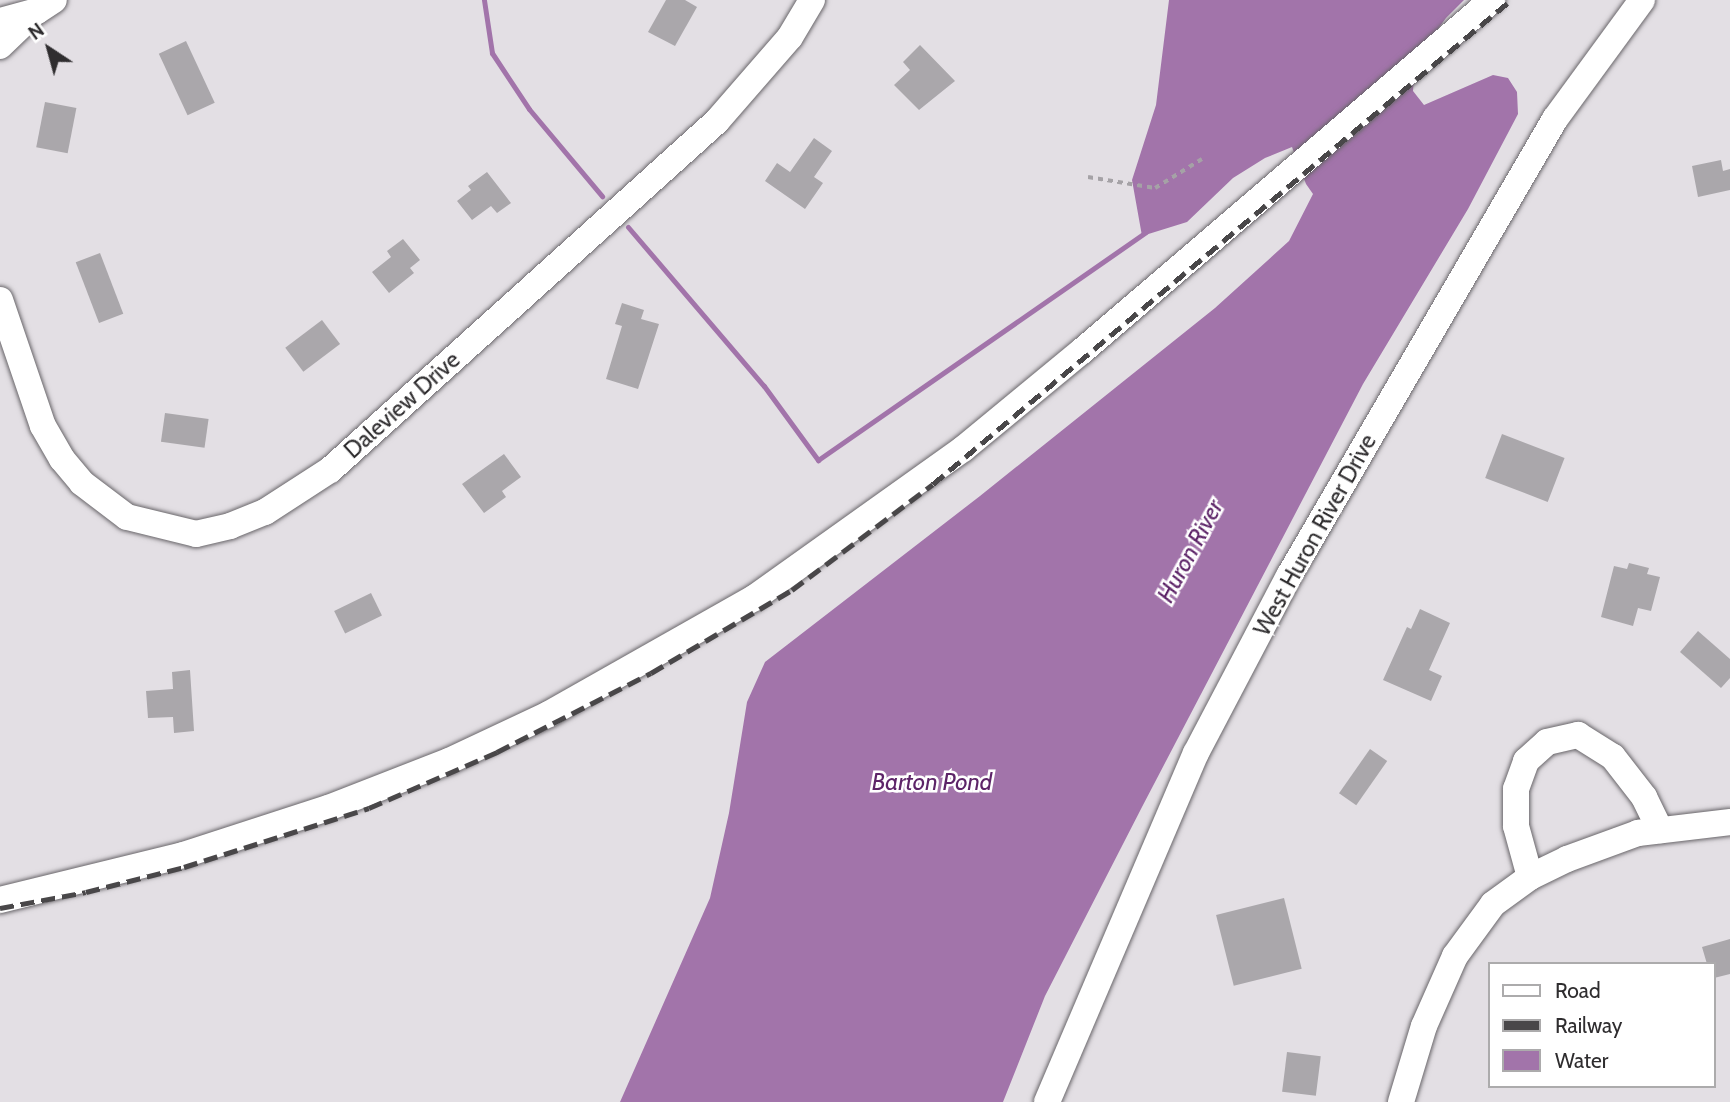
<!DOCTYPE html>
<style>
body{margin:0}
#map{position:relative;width:1730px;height:1102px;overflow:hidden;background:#e3dfe4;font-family:Cabin,sans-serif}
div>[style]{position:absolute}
.water>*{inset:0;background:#a274aa}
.stream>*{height:5px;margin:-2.5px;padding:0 2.5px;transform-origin:2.5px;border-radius:2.5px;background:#a274aa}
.building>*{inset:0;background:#aaa7ab;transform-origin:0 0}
.path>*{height:3.5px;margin-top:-1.75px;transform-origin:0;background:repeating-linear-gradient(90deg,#a5a2a6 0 5px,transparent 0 10px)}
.roads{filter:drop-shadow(0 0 2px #69666a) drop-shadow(0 0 2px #69666a)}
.minor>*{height:26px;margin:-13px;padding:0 13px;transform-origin:13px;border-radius:13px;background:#fff}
.rail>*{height:5px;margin-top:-2.5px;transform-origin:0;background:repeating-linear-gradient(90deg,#494749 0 14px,transparent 0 21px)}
span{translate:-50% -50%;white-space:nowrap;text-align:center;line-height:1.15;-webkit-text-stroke:5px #fff;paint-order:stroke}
.street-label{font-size:23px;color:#2f2d2f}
.water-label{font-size:24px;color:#5d2468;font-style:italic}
.legend{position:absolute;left:1488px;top:962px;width:228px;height:126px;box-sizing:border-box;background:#fff;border:2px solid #acabac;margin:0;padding:9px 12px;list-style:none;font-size:21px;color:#2f2d2f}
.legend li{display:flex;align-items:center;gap:14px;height:35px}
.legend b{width:35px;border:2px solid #acabac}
.north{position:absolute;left:14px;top:14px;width:70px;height:70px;-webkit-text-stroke:5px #fff;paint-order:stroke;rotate:324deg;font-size:19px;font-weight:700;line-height:28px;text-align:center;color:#2f2d2f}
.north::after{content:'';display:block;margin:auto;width:24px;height:32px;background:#2f2d2f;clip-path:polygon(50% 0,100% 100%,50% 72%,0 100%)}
</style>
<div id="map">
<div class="water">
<i style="clip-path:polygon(1169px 0,1464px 0,1446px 18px,1415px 60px,1413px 91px,1424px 105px,1493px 75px,1508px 78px,1517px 92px,1518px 114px,1468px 209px,1363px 384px,1142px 807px,1045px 996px,1003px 1102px,620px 1102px,710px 898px,729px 813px,747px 702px,765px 662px,980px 496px,1215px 308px,1289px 241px,1313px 194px,1306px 184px,1292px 147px,1265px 158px,1233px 178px,1187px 222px,1142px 236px,1132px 180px,1156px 105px)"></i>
</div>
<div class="stream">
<i style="left:484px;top:0;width:54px;rotate:81.4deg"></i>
<i style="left:492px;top:53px;width:67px;rotate:56.5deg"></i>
<i style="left:529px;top:109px;width:114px;rotate:50deg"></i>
<i style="left:628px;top:227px;width:209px;rotate:49.5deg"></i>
<i style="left:764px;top:386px;width:92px;rotate:53.9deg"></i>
<i style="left:818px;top:460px;width:399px;rotate:-34.8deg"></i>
</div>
<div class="building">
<i style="clip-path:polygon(666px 0,685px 0,697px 7px,675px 46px,648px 32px)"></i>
<i style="left:186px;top:41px;width:68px;height:30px;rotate:65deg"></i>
<i style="clip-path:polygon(920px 45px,955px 81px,919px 110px,894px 85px,910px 70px,903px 62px)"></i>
<i style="left:45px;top:102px;width:32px;height:46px;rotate:11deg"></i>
<i style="clip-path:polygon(814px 138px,832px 151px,814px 177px,823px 183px,805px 209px,765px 181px,777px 163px,790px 172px)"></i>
<i style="clip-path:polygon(1721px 160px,1723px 171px,1730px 169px,1730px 190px,1698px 197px,1692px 166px)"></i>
<i style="clip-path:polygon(487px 172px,511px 203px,497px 213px,491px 206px,472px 220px,457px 201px,471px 190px,468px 186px)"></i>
<i style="clip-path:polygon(403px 239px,420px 260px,410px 268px,414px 273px,389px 293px,372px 272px,391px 257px,387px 251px)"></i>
<i style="left:100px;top:253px;width:65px;height:26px;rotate:69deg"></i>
<i style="clip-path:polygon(622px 303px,644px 310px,641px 319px,659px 324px,638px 389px,606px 379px,622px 326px,615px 324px)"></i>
<i style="left:322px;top:320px;width:30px;height:46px;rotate:53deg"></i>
<i style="left:165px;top:413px;width:44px;height:29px;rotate:8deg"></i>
<i style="left:1502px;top:434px;width:67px;height:47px;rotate:21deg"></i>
<i style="clip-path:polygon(504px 454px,521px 477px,502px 491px,506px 497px,484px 513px,462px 484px)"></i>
<i style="clip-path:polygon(1629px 563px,1649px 568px,1647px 574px,1660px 577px,1651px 611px,1638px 608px,1633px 626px,1601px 617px,1614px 566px,1627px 569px)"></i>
<i style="left:371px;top:593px;width:25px;height:41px;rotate:64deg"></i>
<i style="clip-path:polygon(1420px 609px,1450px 623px,1429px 670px,1442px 676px,1431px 701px,1383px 680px,1407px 627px,1411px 629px)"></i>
<i style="clip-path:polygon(1698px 631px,1730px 659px,1730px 678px,1721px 688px,1680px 652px)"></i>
<i style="clip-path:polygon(190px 670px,194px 731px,174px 733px,173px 717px,148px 718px,146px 691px,173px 689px,172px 672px)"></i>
<i style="left:1370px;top:749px;width:21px;height:54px;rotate:35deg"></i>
<i style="left:1284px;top:898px;width:73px;height:70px;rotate:76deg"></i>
<i style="clip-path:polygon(1730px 939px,1730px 974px,1714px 978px,1714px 964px,1707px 964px,1702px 947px)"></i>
<i style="left:1287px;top:1052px;width:34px;height:40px;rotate:7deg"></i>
</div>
<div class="path">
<i style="left:1088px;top:177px;width:68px;rotate:9.3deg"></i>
<i style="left:1155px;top:188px;width:55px;rotate:-31.7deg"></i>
</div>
<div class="roads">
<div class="minor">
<i style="left:0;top:21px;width:38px;rotate:-15deg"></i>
<i style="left:37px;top:11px;width:20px;rotate:-33deg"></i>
<i style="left:0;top:46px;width:42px;rotate:-44deg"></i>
<i style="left:0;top:300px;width:133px;rotate:71.2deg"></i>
<i style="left:43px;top:426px;width:38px;rotate:60deg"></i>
<i style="left:62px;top:459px;width:31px;rotate:50deg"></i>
<i style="left:82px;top:483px;width:56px;rotate:37.1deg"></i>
<i style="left:127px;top:517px;width:71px;rotate:13.8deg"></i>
<i style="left:196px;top:534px;width:35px;rotate:-13deg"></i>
<i style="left:230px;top:526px;width:38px;rotate:-22deg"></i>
<i style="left:265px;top:512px;width:77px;rotate:-32.9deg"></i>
<i style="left:330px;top:470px;width:521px;rotate:-42.04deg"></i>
<i style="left:717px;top:121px;width:111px;rotate:-49deg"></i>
<i style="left:790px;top:37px;width:43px;rotate:-59.3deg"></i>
<i style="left:1530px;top:877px;width:53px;rotate:-105.4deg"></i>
<i style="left:1516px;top:826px;width:37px;rotate:-90deg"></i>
<i style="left:1516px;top:789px;width:30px;rotate:-70deg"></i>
<i style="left:1526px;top:761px;width:28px;rotate:-42deg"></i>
<i style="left:1547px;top:742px;width:32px;rotate:-13deg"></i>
<i style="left:1578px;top:735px;width:41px;rotate:32.2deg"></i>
<i style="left:1613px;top:757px;width:51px;rotate:52.2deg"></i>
<i style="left:1644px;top:797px;width:37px;rotate:64deg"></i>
<i style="left:0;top:900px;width:188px;rotate:-13.8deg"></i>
<i style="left:183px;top:855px;width:152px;rotate:-18deg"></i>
<i style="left:328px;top:808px;width:130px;rotate:-21.2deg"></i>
<i style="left:449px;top:761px;width:110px;rotate:-25.2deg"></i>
<i style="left:549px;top:714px;width:236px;rotate:-29.5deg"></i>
<i style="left:754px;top:598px;width:257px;rotate:-35.5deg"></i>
<i style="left:963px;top:449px;width:154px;rotate:-39.5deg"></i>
<i style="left:1082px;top:351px;width:540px;rotate:-40.57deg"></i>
<i style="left:1047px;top:1102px;width:379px;rotate:-66.9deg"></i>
<i style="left:1196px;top:753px;width:200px;rotate:-62.3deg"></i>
<i style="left:1289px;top:576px;width:529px;rotate:-59.8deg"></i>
<i style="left:1555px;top:119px;width:147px;rotate:-53.8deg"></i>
<i style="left:1401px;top:1102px;width:79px;rotate:-73.2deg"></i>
<i style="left:1424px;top:1026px;width:77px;rotate:-66.1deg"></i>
<i style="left:1455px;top:956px;width:64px;rotate:-53.8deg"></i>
<i style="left:1493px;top:904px;width:46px;rotate:-36.1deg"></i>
<i style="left:1530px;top:877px;width:41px;rotate:-25.9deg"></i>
<i style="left:1567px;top:859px;width:76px;rotate:-20.1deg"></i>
<i style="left:1638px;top:833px;width:93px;rotate:-6.8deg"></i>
</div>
</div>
<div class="rail">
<i style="left:0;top:908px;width:87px;rotate:-10.5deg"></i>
<i style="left:86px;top:892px;width:101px;rotate:-14.3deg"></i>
<i style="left:184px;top:867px;width:194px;rotate:-17.7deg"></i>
<i style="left:369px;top:808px;width:140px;rotate:-23.6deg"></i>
<i style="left:497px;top:752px;width:173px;rotate:-27.2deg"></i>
<i style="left:651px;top:673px;width:164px;rotate:-30.5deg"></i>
<i style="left:792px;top:590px;width:176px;rotate:-36.9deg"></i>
<i style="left:933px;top:484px;width:754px;rotate:-39.94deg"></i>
</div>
<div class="street-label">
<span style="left:402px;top:405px;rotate:-42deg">Daleview Drive</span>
<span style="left:1315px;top:535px;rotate:-61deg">West Huron River Drive</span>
</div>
<div class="water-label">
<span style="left:1190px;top:551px;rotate:-62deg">Huron River</span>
<span style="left:932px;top:782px">Barton Pond</span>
</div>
<ul class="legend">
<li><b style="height:9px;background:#fff"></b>Road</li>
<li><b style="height:9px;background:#494749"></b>Railway</li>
<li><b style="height:19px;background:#a274aa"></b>Water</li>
</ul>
<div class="north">N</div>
</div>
